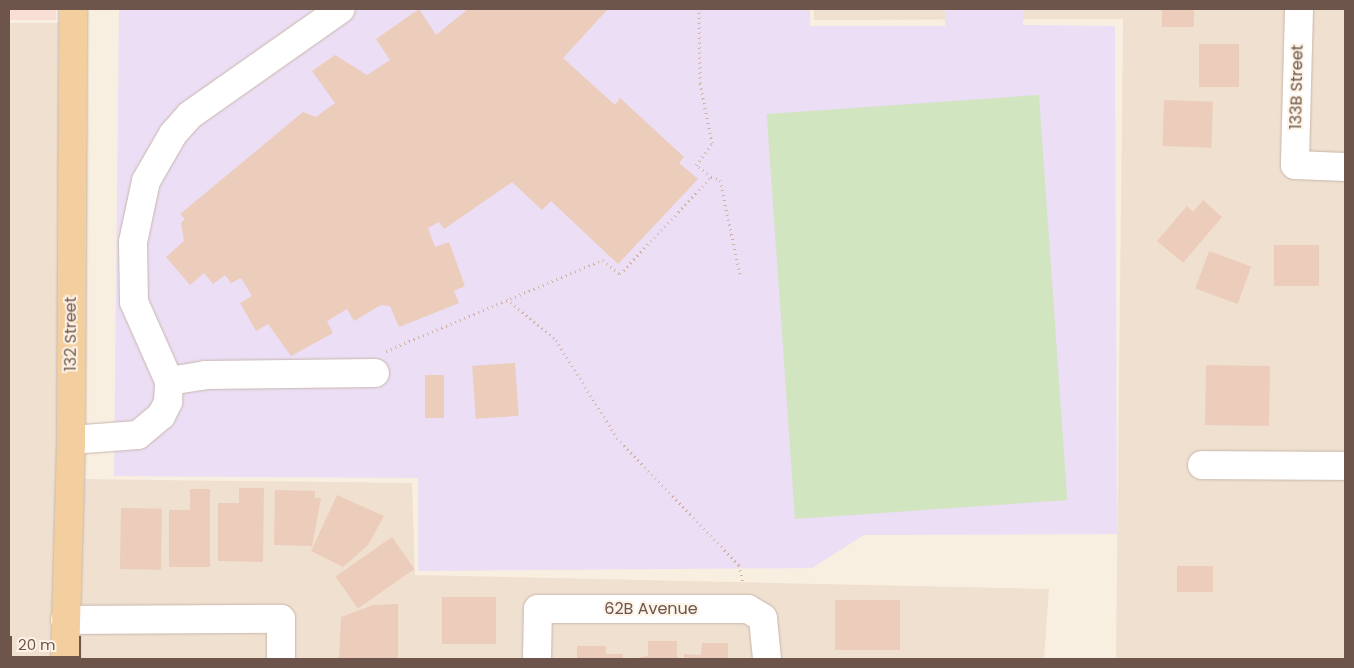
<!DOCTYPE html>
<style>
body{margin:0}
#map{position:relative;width:1354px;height:668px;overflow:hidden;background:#f9efe1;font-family:Poppins,sans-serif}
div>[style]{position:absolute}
.residential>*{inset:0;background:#f0e0d0;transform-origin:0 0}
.commercial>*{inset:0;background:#f9ded5;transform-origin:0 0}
.education>*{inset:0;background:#ebdef5}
.green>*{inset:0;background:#d2e5c1;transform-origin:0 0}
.building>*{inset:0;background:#ecccbb;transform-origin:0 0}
.path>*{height:3px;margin-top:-1.5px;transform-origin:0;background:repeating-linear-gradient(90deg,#d0b09f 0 1px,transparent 0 5px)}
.roads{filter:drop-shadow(0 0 1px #c8b6aa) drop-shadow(0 0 1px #c8b6aa)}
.minor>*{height:28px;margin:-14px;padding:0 14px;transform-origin:14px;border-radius:14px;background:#fff}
.major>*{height:28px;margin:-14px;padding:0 14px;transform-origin:14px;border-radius:14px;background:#f3cf9f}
span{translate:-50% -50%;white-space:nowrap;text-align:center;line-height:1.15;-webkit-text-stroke:4px #fdf3e6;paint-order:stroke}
.street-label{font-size:16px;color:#6e554b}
.frame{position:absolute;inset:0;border:10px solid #6e554b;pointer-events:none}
.scale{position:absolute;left:10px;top:636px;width:71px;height:22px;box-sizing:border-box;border:2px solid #6e554b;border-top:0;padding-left:6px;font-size:15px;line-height:18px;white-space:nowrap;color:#6e554b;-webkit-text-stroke:4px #fdf3e6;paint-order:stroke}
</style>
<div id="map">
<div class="residential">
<i style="clip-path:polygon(814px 9px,1345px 9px,1345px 659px,1116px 659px,1123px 19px,814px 20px)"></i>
<i style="left:9px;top:23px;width:51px;height:636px"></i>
<i style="clip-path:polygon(77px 479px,412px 483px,415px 575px,1049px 589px,1044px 659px,75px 659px)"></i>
</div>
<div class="commercial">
<i style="left:9px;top:9px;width:47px;height:11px"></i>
</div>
<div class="education">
<i style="clip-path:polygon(119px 9px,810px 9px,810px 26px,945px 26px,945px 9px,1023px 9px,1023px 25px,1115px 26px,1117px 534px,864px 535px,812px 568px,418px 571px,418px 478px,114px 476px)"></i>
</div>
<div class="green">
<i style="left:1039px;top:95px;width:406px;height:273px;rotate:86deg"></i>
</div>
<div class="building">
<i style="clip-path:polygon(419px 9px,436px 35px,468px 9px,608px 9px,563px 58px,615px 105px,620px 98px,684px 157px,679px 163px,698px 179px,618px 264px,551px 201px,542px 210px,512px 182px,444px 229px,439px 222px,428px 228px,435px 247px,449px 242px,465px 286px,454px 291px,459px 303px,399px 327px,390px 306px,381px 305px,354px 321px,347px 309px,327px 321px,333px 333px,291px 356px,268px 324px,256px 331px,240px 303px,252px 296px,241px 278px,231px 283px,225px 275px,213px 284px,204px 273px,190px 285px,166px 257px,184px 241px,181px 223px,185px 219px,180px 214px,303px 112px,316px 117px,335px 103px,312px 71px,335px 55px,367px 75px,390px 60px,376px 39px)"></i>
<i style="left:1162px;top:9px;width:32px;height:18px"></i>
<i style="left:1199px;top:44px;width:40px;height:43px"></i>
<i style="left:1164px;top:100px;width:49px;height:46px;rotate:2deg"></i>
<i style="clip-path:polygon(1203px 200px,1222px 217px,1183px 263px,1157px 241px,1187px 206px,1193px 212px)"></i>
<i style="left:1274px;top:245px;width:45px;height:41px"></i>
<i style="left:1209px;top:251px;width:45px;height:40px;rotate:20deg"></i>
<i style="left:515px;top:363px;width:53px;height:43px;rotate:86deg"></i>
<i style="left:1206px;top:365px;width:64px;height:60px;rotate:1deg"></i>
<i style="left:425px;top:375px;width:19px;height:43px"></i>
<i style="clip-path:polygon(239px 488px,264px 488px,263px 562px,218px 561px,218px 503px,239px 503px)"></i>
<i style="clip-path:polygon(190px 489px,210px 489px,210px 567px,169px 567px,169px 510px,190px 510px)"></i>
<i style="clip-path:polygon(275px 490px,315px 491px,315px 498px,321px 498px,312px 546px,274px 545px)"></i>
<i style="clip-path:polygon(337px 495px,384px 516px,368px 545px,343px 567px,311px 551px)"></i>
<i style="left:121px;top:508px;width:41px;height:61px;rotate:1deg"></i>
<i style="left:392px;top:537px;width:39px;height:69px;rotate:55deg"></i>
<i style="left:1177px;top:566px;width:36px;height:26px"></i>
<i style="left:442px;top:597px;width:54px;height:47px"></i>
<i style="left:835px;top:600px;width:65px;height:50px"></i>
<i style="clip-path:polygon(398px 604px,398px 659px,339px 659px,341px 617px,373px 605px)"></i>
<i style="clip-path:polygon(648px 641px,677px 641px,677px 659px,630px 659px,648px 656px)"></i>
<i style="clip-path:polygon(702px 643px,728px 643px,728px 659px,684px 659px,684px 654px,701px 655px)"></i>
<i style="clip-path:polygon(577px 646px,606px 646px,606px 654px,623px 654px,623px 659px,577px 659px)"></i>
</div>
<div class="path">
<i style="left:711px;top:177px;width:9px;rotate:18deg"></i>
<i style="left:720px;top:180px;width:97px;rotate:78.1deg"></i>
<i style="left:507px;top:299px;width:64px;rotate:39.9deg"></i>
<i style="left:556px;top:340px;width:115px;rotate:58.1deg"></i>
<i style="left:617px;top:438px;width:176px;rotate:46.2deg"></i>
<i style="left:739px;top:565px;width:19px;rotate:78deg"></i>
<i style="left:386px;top:351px;width:235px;rotate:-22.8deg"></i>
<i style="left:603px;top:260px;width:22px;rotate:39deg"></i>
<i style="left:620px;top:274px;width:133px;rotate:-46.8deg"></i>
<i style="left:711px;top:177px;width:19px;rotate:-141deg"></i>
<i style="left:696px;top:165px;width:27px;rotate:-54deg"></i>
<i style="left:712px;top:143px;width:61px;rotate:-101.3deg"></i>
<i style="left:700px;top:83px;width:74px;rotate:-90.8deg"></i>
</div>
<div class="roads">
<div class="minor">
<i style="left:1299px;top:9px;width:156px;rotate:91.5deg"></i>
<i style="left:1295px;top:165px;width:50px;rotate:2.3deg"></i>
<i style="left:169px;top:381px;width:36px;rotate:-9deg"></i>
<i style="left:205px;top:375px;width:170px;rotate:-0.7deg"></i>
<i style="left:71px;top:440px;width:67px;rotate:-4.3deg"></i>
<i style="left:138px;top:435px;width:30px;rotate:-40deg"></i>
<i style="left:161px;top:416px;width:16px;rotate:-63deg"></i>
<i style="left:168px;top:402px;width:21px;rotate:-87deg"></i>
<i style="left:169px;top:381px;width:86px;rotate:-113.9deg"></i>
<i style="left:134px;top:302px;width:60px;rotate:-91deg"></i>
<i style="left:133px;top:242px;width:62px;rotate:-78deg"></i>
<i style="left:146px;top:181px;width:54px;rotate:-60.1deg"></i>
<i style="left:173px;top:134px;width:25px;rotate:-48deg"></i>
<i style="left:190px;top:115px;width:184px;rotate:-35.1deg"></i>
<i style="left:1202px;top:465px;width:143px;rotate:0.4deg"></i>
<i style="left:65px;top:620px;width:216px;rotate:-0.3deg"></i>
<i style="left:281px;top:619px;width:40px;rotate:90deg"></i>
<i style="left:537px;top:659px;width:50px;rotate:-88.9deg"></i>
<i style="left:538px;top:609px;width:210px"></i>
<i style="left:748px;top:609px;width:17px;rotate:31deg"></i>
<i style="left:763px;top:618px;width:41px;rotate:84.4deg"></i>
</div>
<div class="major">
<i style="left:65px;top:659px;width:219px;rotate:-88.4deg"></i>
<i style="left:71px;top:440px;width:431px;rotate:-89.7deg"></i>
</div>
</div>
<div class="street-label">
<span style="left:1297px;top:87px;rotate:-89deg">133B Street</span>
<span style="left:71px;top:334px;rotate:-90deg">132 Street</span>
<span style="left:651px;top:609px">62B Avenue</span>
</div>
<div class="frame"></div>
<div class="scale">20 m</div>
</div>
